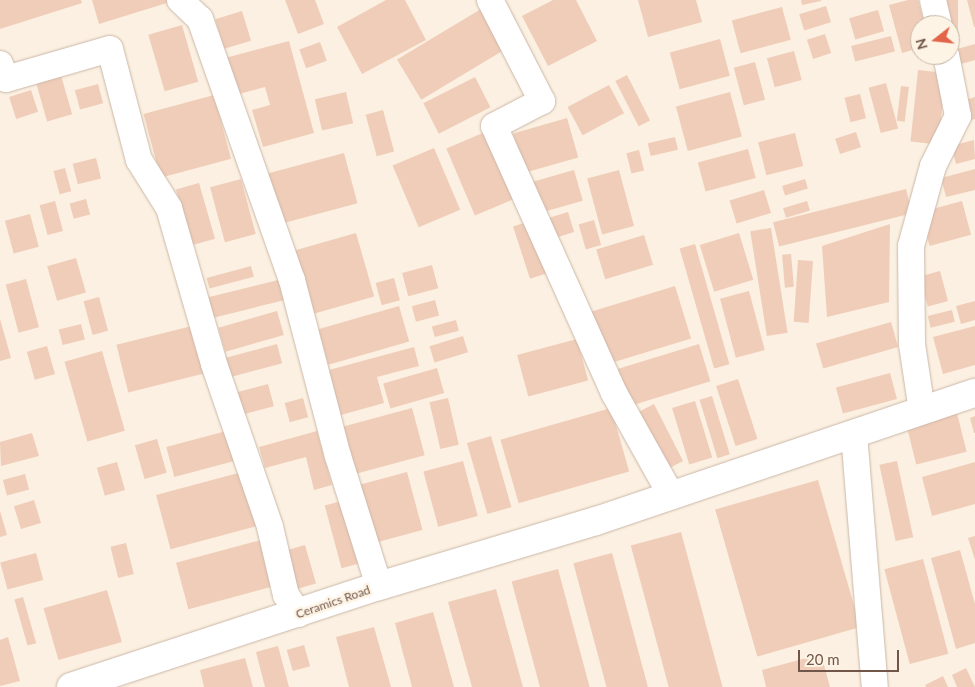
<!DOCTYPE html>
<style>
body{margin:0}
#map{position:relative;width:975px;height:687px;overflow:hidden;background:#fbf0e1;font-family:Lato,sans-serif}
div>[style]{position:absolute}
.building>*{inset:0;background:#f0cdb9;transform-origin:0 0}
.roads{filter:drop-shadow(0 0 1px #cbb7a8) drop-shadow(0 0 1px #cbb7a8)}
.minor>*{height:26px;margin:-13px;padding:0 13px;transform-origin:13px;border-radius:13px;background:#fff}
.tertiary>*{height:28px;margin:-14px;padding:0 14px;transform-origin:14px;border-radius:14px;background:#fff}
span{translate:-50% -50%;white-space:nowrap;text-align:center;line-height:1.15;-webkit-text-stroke:5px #fef4e6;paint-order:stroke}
.street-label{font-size:12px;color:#715649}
.north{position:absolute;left:910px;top:15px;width:50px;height:50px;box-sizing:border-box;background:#fef4e6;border:1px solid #c6b5a7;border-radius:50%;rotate:254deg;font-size:14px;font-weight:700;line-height:20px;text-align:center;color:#715649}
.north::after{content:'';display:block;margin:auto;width:18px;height:22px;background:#e26549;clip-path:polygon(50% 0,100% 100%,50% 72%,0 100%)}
.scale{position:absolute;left:798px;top:650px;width:101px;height:22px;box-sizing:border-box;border:2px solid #715649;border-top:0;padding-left:6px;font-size:15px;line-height:18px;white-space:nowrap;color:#715649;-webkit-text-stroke:4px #fef4e6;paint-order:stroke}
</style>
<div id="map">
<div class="building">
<i style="clip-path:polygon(0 0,81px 0,82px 3px,0 29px)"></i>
<i style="clip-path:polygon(92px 0,169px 0,170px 2px,99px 24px)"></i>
<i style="clip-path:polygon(285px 0,315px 0,324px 24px,298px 34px)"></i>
<i style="clip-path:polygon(386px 0,405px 0,426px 40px,362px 74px,337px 27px)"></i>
<i style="clip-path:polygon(553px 0,576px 0,597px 41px,548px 66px,522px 16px)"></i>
<i style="clip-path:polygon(638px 0,696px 0,702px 22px,648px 37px)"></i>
<i style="clip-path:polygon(801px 0,821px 0,821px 1px,802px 5px)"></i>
<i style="clip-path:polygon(908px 0,918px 0,925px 25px,920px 25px,920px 48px,902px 53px,889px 5px)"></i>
<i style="left:941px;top:0;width:17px;height:46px"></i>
<i style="clip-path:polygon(967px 0,975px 0,975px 27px,974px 27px)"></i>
<i style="left:826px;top:6px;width:17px;height:28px;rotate:73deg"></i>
<i style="left:782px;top:7px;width:34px;height:52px;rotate:75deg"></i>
<i style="left:481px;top:9px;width:47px;height:98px;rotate:59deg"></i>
<i style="left:878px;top:10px;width:22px;height:30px;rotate:74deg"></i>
<i style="left:242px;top:11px;width:31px;height:28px;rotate:73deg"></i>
<i style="left:182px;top:25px;width:59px;height:35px;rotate:74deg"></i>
<i style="left:825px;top:34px;width:20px;height:19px;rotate:72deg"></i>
<i style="left:891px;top:36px;width:16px;height:41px;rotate:76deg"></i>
<i style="left:720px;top:39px;width:38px;height:52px;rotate:75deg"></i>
<i style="clip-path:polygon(289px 41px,314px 133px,263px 147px,252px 110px,270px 105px,265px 87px,235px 95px,225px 58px)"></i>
<i style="left:320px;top:42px;width:20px;height:22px;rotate:70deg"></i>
<i style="clip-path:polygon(975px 44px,975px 60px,961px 64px,957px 49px)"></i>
<i style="left:794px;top:51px;width:30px;height:28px;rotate:75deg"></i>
<i style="left:755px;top:62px;width:39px;height:22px;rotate:75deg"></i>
<i style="left:918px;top:70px;width:28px;height:72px;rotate:6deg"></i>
<i style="left:60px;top:72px;width:44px;height:26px;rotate:74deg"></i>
<i style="left:627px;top:75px;width:51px;height:13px;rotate:63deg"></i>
<i style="left:475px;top:77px;width:34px;height:58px;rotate:63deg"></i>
<i style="left:886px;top:83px;width:47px;height:18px;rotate:75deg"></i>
<i style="left:98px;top:84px;width:20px;height:24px;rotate:75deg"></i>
<i style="left:609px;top:85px;width:32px;height:47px;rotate:62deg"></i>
<i style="left:901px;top:86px;width:8px;height:35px;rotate:7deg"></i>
<i style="left:31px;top:90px;width:23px;height:23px;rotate:72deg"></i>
<i style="left:346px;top:92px;width:32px;height:32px;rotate:77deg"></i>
<i style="left:730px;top:92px;width:46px;height:56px;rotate:75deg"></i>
<i style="left:860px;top:94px;width:25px;height:16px;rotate:76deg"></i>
<i style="left:214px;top:95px;width:66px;height:73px;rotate:75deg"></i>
<i style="clip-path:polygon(975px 97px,975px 119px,971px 120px,966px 100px)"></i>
<i style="left:383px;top:110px;width:43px;height:18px;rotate:75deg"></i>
<i style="left:567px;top:118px;width:41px;height:56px;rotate:74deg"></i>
<i style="left:485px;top:132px;width:73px;height:42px;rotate:67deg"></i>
<i style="left:856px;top:132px;width:16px;height:22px;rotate:72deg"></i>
<i style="left:795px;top:133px;width:34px;height:38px;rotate:76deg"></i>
<i style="left:675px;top:137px;width:13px;height:28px;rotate:77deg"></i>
<i style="clip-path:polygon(974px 140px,975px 159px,956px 164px,951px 146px)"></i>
<i style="left:434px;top:148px;width:67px;height:45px;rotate:67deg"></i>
<i style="left:748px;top:149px;width:30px;height:52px;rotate:75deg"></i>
<i style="left:639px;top:150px;width:21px;height:13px;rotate:76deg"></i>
<i style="left:344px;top:153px;width:52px;height:79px;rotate:75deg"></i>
<i style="left:96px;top:158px;width:21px;height:24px;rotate:76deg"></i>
<i style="left:65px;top:168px;width:24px;height:12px;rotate:75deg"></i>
<i style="clip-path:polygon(975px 169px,975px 190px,946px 197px,941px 178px)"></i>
<i style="left:574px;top:170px;width:32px;height:43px;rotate:74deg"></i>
<i style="left:619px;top:170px;width:58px;height:33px;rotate:75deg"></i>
<i style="left:241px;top:179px;width:57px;height:32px;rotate:75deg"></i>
<i style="left:805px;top:179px;width:10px;height:24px;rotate:73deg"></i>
<i style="left:199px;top:183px;width:58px;height:24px;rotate:74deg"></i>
<i style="left:906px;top:189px;width:25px;height:137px;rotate:76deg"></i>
<i style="left:764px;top:190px;width:24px;height:36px;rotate:73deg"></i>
<i style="left:86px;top:199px;width:16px;height:17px;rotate:75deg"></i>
<i style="left:55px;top:201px;width:31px;height:16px;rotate:75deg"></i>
<i style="left:807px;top:201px;width:10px;height:25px;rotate:73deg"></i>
<i style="left:962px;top:201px;width:35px;height:43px;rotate:75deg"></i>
<i style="left:568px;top:212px;width:21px;height:22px;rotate:73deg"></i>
<i style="left:30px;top:214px;width:34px;height:26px;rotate:75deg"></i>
<i style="left:533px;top:220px;width:55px;height:21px;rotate:72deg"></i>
<i style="left:594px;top:220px;width:26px;height:16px;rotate:74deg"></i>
<i style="clip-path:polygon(890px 224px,889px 302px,827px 317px,822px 246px)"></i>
<i style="left:771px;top:228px;width:106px;height:21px;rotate:81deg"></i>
<i style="left:356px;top:233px;width:66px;height:63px;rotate:74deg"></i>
<i style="left:739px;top:233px;width:49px;height:41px;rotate:73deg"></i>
<i style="left:644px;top:235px;width:31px;height:50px;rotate:73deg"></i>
<i style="left:695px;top:244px;width:125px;height:16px;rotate:74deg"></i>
<i style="left:791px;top:254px;width:33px;height:9px;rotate:85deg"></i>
<i style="left:76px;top:258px;width:36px;height:30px;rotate:74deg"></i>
<i style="left:798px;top:260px;width:15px;height:62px;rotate:4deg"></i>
<i style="left:432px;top:265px;width:24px;height:31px;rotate:75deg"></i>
<i style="left:251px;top:266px;width:11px;height:46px;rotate:75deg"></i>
<i style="left:940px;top:271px;width:31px;height:21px;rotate:75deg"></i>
<i style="left:394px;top:278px;width:23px;height:19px;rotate:75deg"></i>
<i style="left:26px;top:279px;width:50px;height:21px;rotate:75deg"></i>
<i style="left:282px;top:279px;width:21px;height:78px;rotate:76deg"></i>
<i style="left:675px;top:286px;width:55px;height:88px;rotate:73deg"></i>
<i style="left:749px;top:291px;width:61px;height:30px;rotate:75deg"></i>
<i style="left:99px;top:297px;width:35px;height:16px;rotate:75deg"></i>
<i style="left:435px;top:300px;width:16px;height:24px;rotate:75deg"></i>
<i style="clip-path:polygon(975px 301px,975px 320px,961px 324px,956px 306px)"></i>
<i style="left:399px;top:306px;width:37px;height:84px;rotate:74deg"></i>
<i style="left:952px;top:310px;width:12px;height:25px;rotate:76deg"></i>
<i style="left:277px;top:311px;width:25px;height:61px;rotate:74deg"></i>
<i style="clip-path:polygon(0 319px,11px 358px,0 361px)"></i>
<i style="left:456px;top:320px;width:11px;height:25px;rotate:75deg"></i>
<i style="left:891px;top:322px;width:26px;height:78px;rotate:74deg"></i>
<i style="left:81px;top:324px;width:16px;height:23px;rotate:76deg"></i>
<i style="left:196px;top:325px;width:49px;height:82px;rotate:76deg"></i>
<i style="clip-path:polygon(975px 326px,975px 365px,943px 374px,933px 337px)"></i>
<i style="left:463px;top:336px;width:17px;height:35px;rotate:73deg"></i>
<i style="left:577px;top:339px;width:43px;height:62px;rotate:75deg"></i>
<i style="left:277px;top:344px;width:20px;height:60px;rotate:75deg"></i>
<i style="left:699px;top:344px;width:39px;height:86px;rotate:73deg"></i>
<i style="left:47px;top:346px;width:29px;height:21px;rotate:74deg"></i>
<i style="clip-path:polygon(414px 347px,419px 366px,377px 377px,384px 403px,341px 415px,329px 370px)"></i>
<i style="left:102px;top:351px;width:83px;height:39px;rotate:74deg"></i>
<i style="left:437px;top:368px;width:26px;height:56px;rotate:74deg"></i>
<i style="left:890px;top:373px;width:27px;height:56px;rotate:75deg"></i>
<i style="left:738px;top:379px;width:63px;height:23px;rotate:72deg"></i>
<i style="left:268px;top:384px;width:23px;height:32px;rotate:75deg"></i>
<i style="left:712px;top:396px;width:61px;height:13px;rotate:73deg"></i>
<i style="left:303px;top:398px;width:20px;height:19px;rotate:75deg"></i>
<i style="left:448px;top:398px;width:48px;height:19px;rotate:77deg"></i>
<i style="left:695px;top:401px;width:59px;height:24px;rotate:73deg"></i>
<i style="left:654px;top:404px;width:64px;height:19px;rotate:63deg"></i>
<i style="left:412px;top:408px;width:49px;height:71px;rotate:75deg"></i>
<i style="left:611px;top:408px;width:66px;height:115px;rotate:74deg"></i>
<i style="left:957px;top:413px;width:40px;height:52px;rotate:76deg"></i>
<i style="clip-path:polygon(975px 416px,975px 433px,974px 433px,970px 418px)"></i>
<i style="left:230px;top:430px;width:31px;height:66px;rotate:75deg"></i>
<i style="clip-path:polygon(317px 431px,332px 485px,314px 490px,306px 457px,265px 468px,259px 447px)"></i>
<i style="clip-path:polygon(32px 433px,39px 456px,1px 466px,0 442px)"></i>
<i style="left:491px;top:436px;width:74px;height:25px;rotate:74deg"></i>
<i style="left:157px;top:439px;width:35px;height:23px;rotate:74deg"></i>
<i style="left:463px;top:461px;width:57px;height:41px;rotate:75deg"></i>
<i style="left:897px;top:461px;width:78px;height:18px;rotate:78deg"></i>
<i style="left:117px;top:462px;width:29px;height:21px;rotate:74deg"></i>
<i style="clip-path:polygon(975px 462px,975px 504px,932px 516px,922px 477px)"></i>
<i style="left:242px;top:472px;width:56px;height:89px;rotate:75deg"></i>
<i style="left:407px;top:472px;width:60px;height:50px;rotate:75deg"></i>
<i style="left:25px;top:474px;width:16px;height:23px;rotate:75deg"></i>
<i style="left:818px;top:480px;width:153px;height:107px;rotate:74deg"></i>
<i style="left:34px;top:500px;width:24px;height:21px;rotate:73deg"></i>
<i style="left:345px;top:500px;width:65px;height:21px;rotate:75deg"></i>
<i style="clip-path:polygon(0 511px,7px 535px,0 537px)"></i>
<i style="left:681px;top:532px;width:161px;height:52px;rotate:75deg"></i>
<i style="clip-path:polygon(975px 536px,975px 560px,968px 538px)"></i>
<i style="left:261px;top:540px;width:48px;height:88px;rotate:75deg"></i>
<i style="left:126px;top:543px;width:32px;height:16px;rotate:76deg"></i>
<i style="left:305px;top:545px;width:40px;height:21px;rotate:74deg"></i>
<i style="clip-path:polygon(960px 550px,975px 604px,975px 643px,956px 649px,931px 558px)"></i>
<i style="left:36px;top:553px;width:28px;height:37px;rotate:75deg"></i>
<i style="left:612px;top:553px;width:139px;height:40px;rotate:75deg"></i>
<i style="left:923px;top:559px;width:98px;height:40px;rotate:75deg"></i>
<i style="left:558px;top:569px;width:122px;height:48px;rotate:75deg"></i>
<i style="clip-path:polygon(496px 589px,523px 687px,472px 687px,448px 602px)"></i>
<i style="left:107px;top:590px;width:54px;height:66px;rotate:74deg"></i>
<i style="left:23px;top:597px;width:48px;height:9px;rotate:74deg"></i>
<i style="clip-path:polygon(433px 612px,454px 687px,412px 687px,395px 623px)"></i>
<i style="clip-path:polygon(374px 627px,391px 687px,349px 687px,336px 637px)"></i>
<i style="clip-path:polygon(8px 637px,20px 681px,0 686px,0 640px)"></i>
<i style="left:304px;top:645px;width:22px;height:18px;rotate:74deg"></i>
<i style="clip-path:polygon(278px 646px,289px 687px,265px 687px,256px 652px)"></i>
<i style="clip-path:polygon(821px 654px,830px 687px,766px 687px,762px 670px)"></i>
<i style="clip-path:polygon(245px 658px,253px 687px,204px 687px,200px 670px)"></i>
<i style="clip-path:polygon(966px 668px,975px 687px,957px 687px,952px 675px)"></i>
<i style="clip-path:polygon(943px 676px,948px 687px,926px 687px,925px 685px)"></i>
</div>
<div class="roads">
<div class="minor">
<i style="left:180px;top:0;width:28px;rotate:44deg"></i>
<i style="left:200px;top:19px;width:277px;rotate:70.6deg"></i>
<i style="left:292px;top:280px;width:182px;rotate:75.4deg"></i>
<i style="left:338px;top:456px;width:136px;rotate:72.5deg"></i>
<i style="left:490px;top:0;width:114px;rotate:62.8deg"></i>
<i style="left:542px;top:101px;width:54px;rotate:152.5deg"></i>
<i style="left:494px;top:126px;width:293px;rotate:65.8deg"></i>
<i style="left:614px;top:393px;width:117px;rotate:60.8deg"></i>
<i style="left:933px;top:0;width:26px;rotate:77deg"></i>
<i style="left:0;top:64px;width:16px;rotate:68deg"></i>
<i style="left:6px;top:79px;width:108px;rotate:-16.1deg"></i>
<i style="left:110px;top:49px;width:115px;rotate:75.4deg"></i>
<i style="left:139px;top:160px;width:57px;rotate:58deg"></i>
<i style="left:169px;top:208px;width:162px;rotate:73.9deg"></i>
<i style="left:214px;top:364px;width:172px;rotate:71deg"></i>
<i style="left:270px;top:527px;width:70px;rotate:76.8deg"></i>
<i style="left:286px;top:595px;width:23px;rotate:56deg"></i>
<i style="left:922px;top:411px;width:68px;rotate:-98.5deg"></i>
<i style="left:912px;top:344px;width:98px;rotate:-90.6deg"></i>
<i style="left:911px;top:246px;width:83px;rotate:-74.6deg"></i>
<i style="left:933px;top:166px;width:56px;rotate:-63.4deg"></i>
<i style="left:958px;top:116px;width:62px;rotate:-101.1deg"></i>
<i style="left:854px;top:434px;width:254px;rotate:85.3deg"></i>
</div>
<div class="tertiary">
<i style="left:71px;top:687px;width:324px;rotate:-18.2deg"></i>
<i style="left:379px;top:586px;width:227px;rotate:-16.7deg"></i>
<i style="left:596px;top:521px;width:400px;rotate:-18.7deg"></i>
</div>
</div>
<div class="street-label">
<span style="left:333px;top:602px;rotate:-19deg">Ceramics Road</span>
</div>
<div class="north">N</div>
<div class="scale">20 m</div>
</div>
